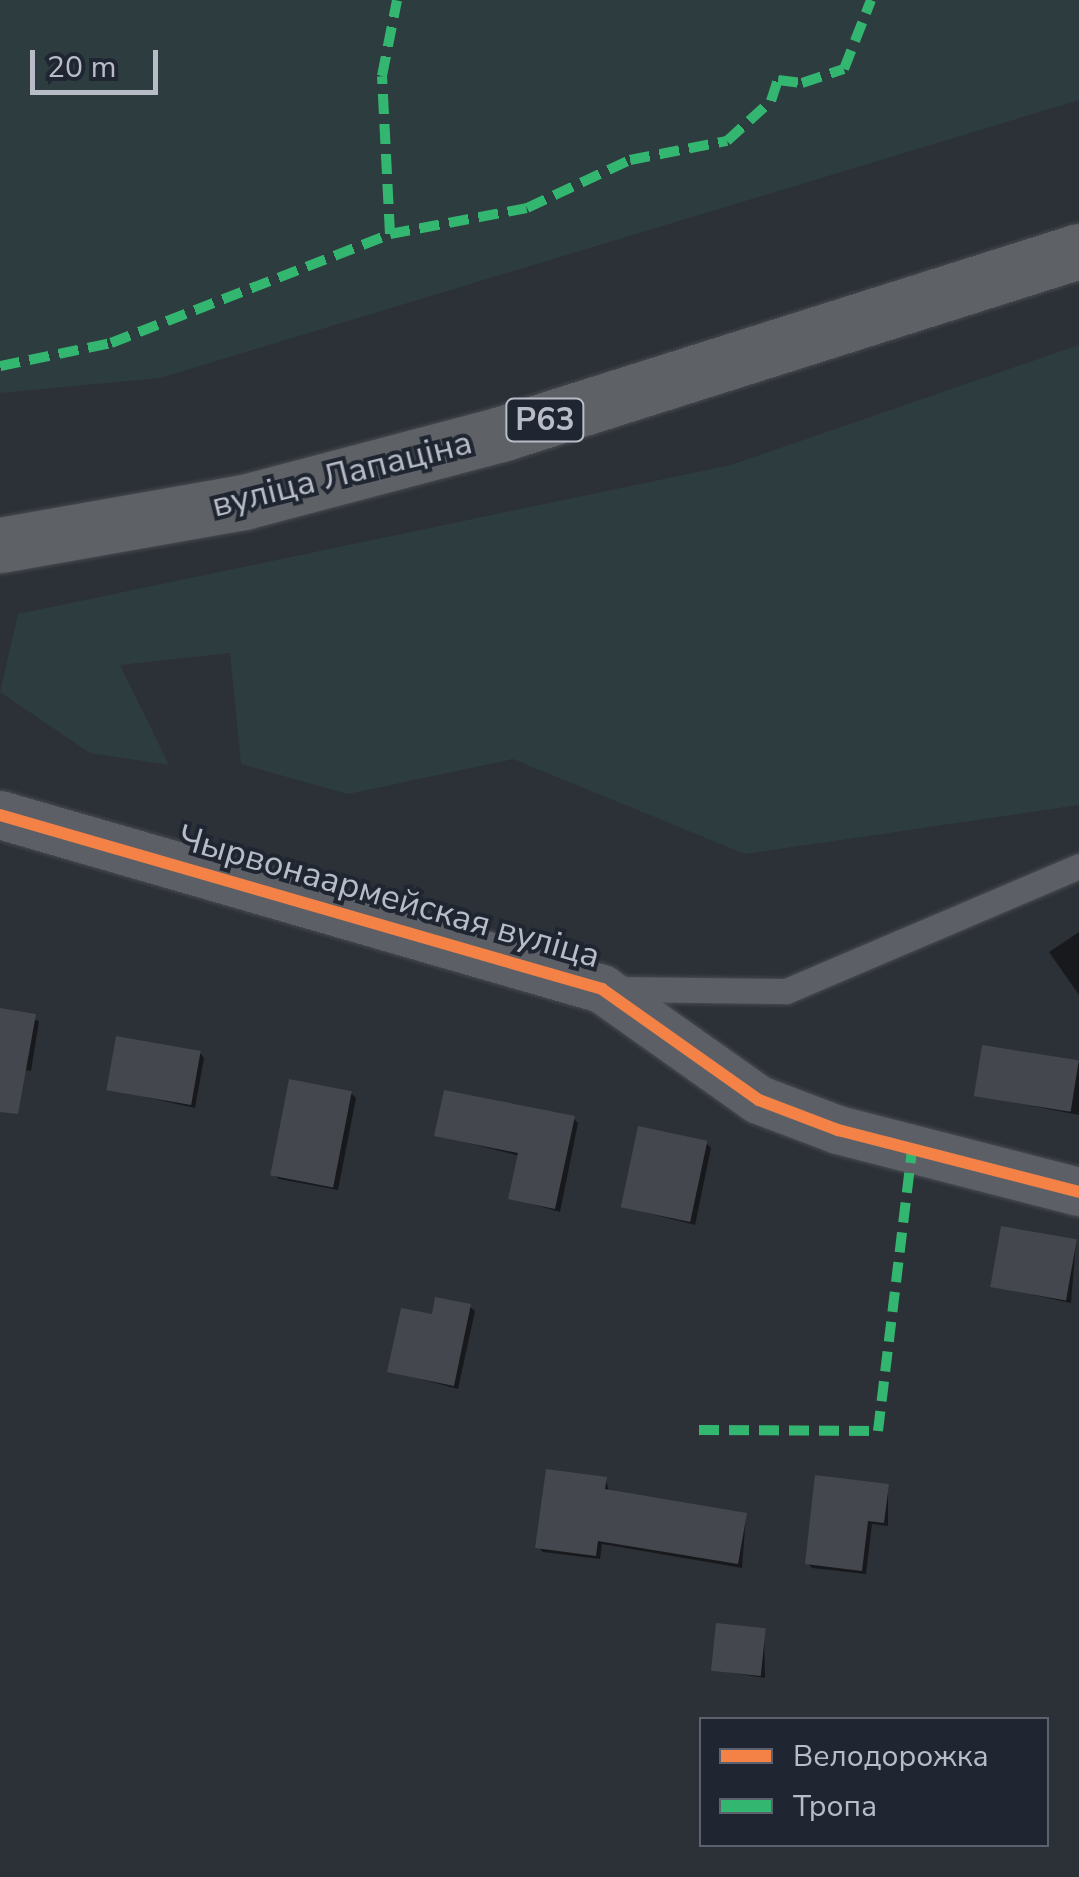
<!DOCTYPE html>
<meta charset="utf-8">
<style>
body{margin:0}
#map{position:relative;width:1079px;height:1877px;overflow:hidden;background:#2c3037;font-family:"Nunito Sans",sans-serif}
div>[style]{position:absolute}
.green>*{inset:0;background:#2d3d3f}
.shadow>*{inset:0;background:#0007}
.building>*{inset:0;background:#44474d;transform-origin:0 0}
.roads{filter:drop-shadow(0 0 2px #484b50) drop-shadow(0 0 2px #484b50)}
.service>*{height:25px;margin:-12.5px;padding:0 12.5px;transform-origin:12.5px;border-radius:12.5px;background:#5c5f65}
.minor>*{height:48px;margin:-24px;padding:0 24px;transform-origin:24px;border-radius:24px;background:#5c5f65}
.primary>*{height:55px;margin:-27.5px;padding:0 27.5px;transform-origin:27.5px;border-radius:27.5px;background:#5e6166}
.quiet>*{height:10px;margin-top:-5px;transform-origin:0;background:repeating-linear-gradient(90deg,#33b770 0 20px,transparent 0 30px)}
.cycleway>*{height:12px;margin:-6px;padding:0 6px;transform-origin:6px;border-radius:6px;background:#f48246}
span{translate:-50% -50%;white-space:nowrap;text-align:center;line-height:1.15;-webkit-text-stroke:8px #202631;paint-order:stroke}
.shield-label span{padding:2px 8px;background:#202631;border:2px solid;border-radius:8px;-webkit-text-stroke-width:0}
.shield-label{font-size:32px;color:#b7bcc7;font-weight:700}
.street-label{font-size:35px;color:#b7bcc7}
.legend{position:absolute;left:699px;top:1717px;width:350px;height:130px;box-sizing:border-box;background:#202631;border:2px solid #5c626d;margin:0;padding:12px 18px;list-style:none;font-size:30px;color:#b7bcc7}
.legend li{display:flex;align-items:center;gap:20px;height:50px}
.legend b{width:50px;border:2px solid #5c626d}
.scale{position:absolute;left:30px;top:50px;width:128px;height:45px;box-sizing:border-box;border:5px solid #b7bcc7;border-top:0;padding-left:12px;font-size:30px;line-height:35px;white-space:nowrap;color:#b7bcc7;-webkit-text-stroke:8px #202631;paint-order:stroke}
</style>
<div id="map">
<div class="green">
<i style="clip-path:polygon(0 0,1079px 0,1079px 100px,160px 378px,0 393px)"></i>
<i style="clip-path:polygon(1079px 345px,1079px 805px,745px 854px,513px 759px,348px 794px,241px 764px,230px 653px,120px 665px,169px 765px,90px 753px,0 692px,18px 614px,731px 465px)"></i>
</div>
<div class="shadow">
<i style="clip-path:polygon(1079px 932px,1079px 995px,1049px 952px)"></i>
<i style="clip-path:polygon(0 1010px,39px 1021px,31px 1071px,0 1066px)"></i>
<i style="clip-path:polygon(200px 1053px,204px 1058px,195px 1108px,109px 1089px)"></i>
<i style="clip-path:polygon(1079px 1063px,1079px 1115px,977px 1095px)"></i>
<i style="clip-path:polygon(351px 1093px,356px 1098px,338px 1190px,279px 1179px,274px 1174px)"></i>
<i style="clip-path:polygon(574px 1119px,578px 1123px,560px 1212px,511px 1198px,520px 1156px,437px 1135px)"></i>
<i style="clip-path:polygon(706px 1143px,711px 1148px,695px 1225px,624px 1207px)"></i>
<i style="clip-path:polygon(1076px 1242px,1071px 1303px,993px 1286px)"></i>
<i style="clip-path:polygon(470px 1307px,475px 1311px,458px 1389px,390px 1371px,433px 1317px)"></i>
<i style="clip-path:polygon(606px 1480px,609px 1492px,746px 1515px,742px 1568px,602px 1544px,600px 1559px,543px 1552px,538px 1547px)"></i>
<i style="clip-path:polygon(888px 1486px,888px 1526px,872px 1524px,866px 1574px,812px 1568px,808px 1563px)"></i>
<i style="clip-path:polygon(764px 1631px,765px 1678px,713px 1670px)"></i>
</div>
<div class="building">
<i style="clip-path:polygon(0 1008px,36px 1014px,18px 1114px,0 1112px)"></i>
<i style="left:116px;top:1036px;width:86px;height:55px;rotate:10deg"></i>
<i style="left:982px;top:1045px;width:98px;height:52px;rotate:9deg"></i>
<i style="left:289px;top:1079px;width:64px;height:98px;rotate:11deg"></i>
<i style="clip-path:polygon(444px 1090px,575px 1116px,555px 1209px,508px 1199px,518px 1153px,434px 1136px)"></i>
<i style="left:638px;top:1126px;width:71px;height:83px;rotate:12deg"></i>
<i style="left:1001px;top:1226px;width:77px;height:62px;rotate:10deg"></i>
<i style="clip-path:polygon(435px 1297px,471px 1304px,454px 1386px,387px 1372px,401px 1308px,432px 1314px)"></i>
<i style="clip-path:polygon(546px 1469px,607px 1477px,605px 1489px,747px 1513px,738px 1564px,598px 1541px,596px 1556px,535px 1548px)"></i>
<i style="clip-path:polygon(815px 1475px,889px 1484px,884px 1523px,868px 1521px,862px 1571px,805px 1564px)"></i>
<i style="left:716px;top:1623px;width:50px;height:48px;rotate:6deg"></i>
</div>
<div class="roads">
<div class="service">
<i style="left:612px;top:989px;width:174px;rotate:0.7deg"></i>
<i style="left:786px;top:991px;width:319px;rotate:-23.1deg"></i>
</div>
<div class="minor">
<i style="left:0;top:815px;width:627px;rotate:16.12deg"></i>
<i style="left:602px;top:989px;width:192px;rotate:35.3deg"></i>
<i style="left:759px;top:1100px;width:85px;rotate:20.8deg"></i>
<i style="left:838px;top:1130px;width:249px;rotate:14.4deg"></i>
</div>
<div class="primary">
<i style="left:0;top:545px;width:248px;rotate:-10deg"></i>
<i style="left:244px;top:502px;width:266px;rotate:-14.8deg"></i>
<i style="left:501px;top:434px;width:606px;rotate:-17.57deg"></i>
</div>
</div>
<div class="quiet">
<i style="left:390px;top:234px;width:158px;rotate:-92.9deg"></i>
<i style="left:382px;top:76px;width:77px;rotate:-78.8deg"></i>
<i style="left:0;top:366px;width:113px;rotate:-11.7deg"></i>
<i style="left:111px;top:343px;width:300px;rotate:-21.3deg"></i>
<i style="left:390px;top:234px;width:139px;rotate:-10.7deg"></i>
<i style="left:527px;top:208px;width:114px;rotate:-25deg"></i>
<i style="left:630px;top:160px;width:99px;rotate:-11.1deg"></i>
<i style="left:727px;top:141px;width:59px;rotate:-42.3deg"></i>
<i style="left:771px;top:101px;width:22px;rotate:-72deg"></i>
<i style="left:778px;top:80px;width:24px;rotate:7deg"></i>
<i style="left:802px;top:83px;width:44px;rotate:-18.4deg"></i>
<i style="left:844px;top:69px;width:74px;rotate:-68.6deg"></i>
<i style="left:699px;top:1430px;width:179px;rotate:0.3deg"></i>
<i style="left:878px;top:1431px;width:282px;rotate:-83.1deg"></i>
</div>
<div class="cycleway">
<i style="left:0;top:815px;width:627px;rotate:16.12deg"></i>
<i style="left:602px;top:989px;width:192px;rotate:35.3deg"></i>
<i style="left:759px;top:1100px;width:85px;rotate:20.8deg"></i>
<i style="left:838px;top:1130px;width:249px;rotate:14.4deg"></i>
</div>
<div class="shield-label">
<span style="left:545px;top:420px">Р63</span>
</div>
<div class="street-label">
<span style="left:342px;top:474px;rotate:-14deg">вуліца Лапаціна</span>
<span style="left:389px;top:897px;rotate:16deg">Чырвонаармейская вуліца</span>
</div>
<ul class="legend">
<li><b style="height:12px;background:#f48246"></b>Велодорожка</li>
<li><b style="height:12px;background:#33b770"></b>Тропа</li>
</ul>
<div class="scale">20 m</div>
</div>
